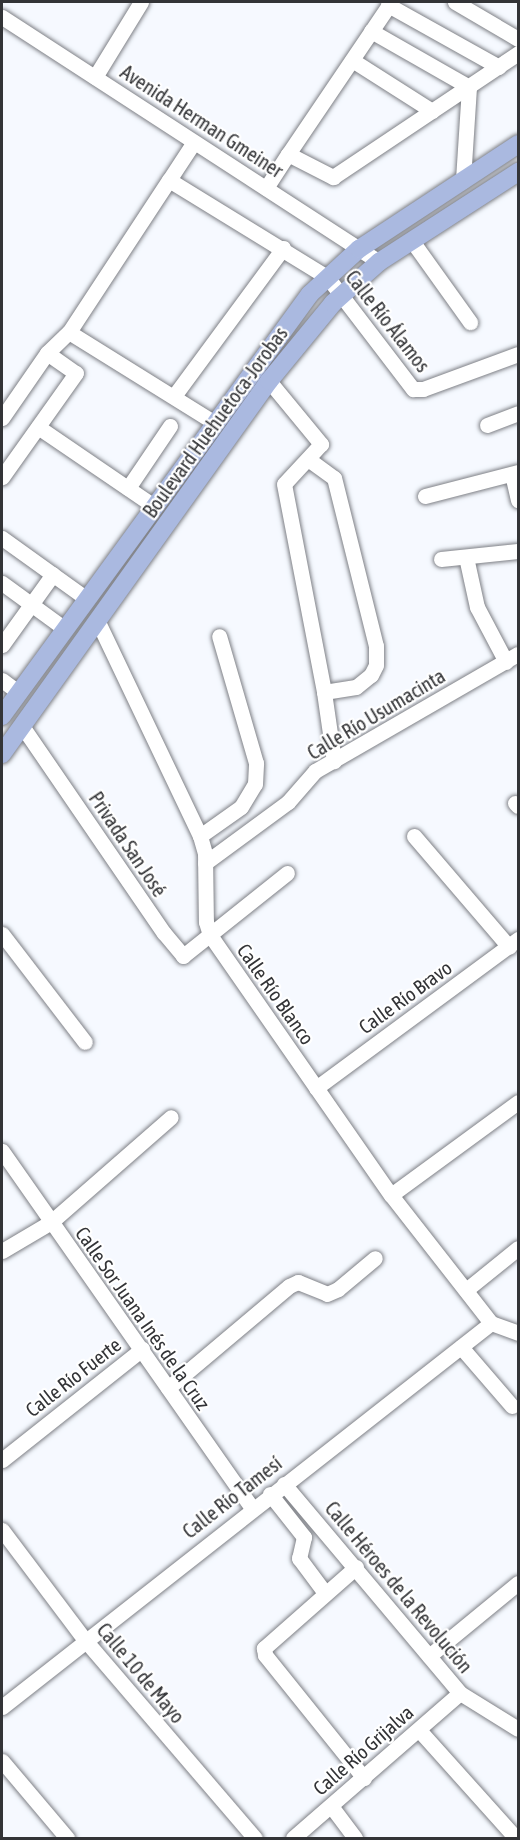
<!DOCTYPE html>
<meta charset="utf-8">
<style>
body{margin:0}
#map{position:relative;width:520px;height:1840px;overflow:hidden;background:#f6f9ff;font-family:"Asap Condensed",sans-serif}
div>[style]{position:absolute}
.roads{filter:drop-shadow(0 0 2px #7e8086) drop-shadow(0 0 2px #7e8086)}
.minor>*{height:15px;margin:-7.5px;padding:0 7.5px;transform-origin:7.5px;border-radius:7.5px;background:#fff}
.major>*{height:18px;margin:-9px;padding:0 9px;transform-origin:9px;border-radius:9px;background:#aab9e0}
span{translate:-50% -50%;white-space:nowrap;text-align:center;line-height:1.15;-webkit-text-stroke:4.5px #fff;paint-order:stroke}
.street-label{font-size:20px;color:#333437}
.frame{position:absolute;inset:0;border:3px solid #333437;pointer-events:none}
</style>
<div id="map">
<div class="roads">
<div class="minor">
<i style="left:391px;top:2px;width:184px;rotate:124.1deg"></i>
<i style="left:288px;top:154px;width:51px;rotate:27.1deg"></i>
<i style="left:333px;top:177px;width:223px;rotate:-33.8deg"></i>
<i style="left:455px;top:2px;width:73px;rotate:30.4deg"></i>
<i style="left:388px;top:5px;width:127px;rotate:29.2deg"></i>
<i style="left:2px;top:17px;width:450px;rotate:33deg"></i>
<i style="left:371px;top:31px;width:113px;rotate:29.7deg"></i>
<i style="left:469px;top:87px;width:94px;rotate:93.7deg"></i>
<i style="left:352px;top:60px;width:95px;rotate:32.5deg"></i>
<i style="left:95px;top:77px;width:88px;rotate:-58.5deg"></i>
<i style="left:169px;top:180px;width:45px;rotate:-56.7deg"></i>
<i style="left:266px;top:188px;width:40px;rotate:-57.1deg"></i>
<i style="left:412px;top:241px;width:100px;rotate:54.4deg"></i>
<i style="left:47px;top:353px;width:30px;rotate:-44deg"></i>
<i style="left:269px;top:381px;width:82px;rotate:50.5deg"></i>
<i style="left:321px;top:444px;width:54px;rotate:132.8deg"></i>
<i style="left:284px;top:484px;width:212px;rotate:79.1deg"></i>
<i style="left:324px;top:692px;width:32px;rotate:-9deg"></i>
<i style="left:356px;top:687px;width:19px;rotate:-39deg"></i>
<i style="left:371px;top:675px;width:11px;rotate:-63deg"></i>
<i style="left:376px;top:665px;width:19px;rotate:-90deg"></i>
<i style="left:376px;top:646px;width:173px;rotate:-104deg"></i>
<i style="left:334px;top:478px;width:32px;rotate:-144deg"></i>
<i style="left:174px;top:396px;width:184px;rotate:-53.6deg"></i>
<i style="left:2px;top:418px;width:79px;rotate:-55.3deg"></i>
<i style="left:47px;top:353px;width:35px;rotate:35deg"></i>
<i style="left:76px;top:373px;width:128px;rotate:125.4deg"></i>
<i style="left:215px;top:423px;width:172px;rotate:-148.1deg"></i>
<i style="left:69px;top:332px;width:182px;rotate:-56.7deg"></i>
<i style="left:169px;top:180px;width:187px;rotate:31.6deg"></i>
<i style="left:328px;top:278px;width:140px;rotate:52.6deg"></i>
<i style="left:413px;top:389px;width:10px"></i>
<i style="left:423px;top:389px;width:101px;rotate:-20.2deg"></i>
<i style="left:487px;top:425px;width:33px;rotate:-21deg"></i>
<i style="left:38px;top:427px;width:140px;rotate:34.3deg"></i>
<i style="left:512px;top:474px;width:27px;rotate:77deg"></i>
<i style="left:128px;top:488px;width:75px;rotate:-55.9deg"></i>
<i style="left:425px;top:496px;width:96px;rotate:-14.5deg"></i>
<i style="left:2px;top:538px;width:105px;rotate:35.7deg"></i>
<i style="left:466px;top:557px;width:51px;rotate:77.6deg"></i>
<i style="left:477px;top:607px;width:62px;rotate:62.2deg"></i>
<i style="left:441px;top:559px;width:77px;rotate:-5.9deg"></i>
<i style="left:2px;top:583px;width:78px;rotate:36.1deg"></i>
<i style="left:98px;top:622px;width:237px;rotate:64.5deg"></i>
<i style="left:200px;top:836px;width:19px;rotate:74deg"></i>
<i style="left:205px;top:854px;width:68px;rotate:89.2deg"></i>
<i style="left:206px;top:922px;width:14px;rotate:73deg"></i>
<i style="left:210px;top:935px;width:317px;rotate:55.2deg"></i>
<i style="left:391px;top:1195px;width:162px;rotate:52deg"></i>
<i style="left:491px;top:1323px;width:29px;rotate:20deg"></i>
<i style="left:2px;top:645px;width:87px;rotate:-54.3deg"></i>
<i style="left:2px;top:680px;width:21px;rotate:37deg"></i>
<i style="left:324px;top:692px;width:70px;rotate:81.8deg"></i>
<i style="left:22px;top:726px;width:251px;rotate:55.6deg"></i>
<i style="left:164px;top:933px;width:30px;rotate:50deg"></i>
<i style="left:183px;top:956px;width:133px;rotate:-38.6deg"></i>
<i style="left:515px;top:803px;width:4px;rotate:45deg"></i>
<i style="left:200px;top:836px;width:50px;rotate:-35.3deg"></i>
<i style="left:241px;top:807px;width:27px;rotate:-59deg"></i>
<i style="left:255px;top:784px;width:21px;rotate:-87deg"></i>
<i style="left:256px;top:763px;width:132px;rotate:-106.2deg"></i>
<i style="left:414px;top:836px;width:146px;rotate:49.4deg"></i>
<i style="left:205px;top:863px;width:103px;rotate:-36.3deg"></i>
<i style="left:288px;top:802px;width:41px;rotate:-48.9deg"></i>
<i style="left:315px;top:771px;width:234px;rotate:-30deg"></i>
<i style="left:2px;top:934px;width:136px;rotate:52.5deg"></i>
<i style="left:316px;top:1088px;width:251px;rotate:-36.4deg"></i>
<i style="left:2px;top:1151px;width:436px;rotate:55deg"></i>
<i style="left:391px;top:1195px;width:157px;rotate:-36.2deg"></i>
<i style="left:2px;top:1251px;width:57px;rotate:-30.6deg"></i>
<i style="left:51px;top:1222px;width:159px;rotate:-41.2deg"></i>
<i style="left:466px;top:1290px;width:67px;rotate:-38.9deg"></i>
<i style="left:461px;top:1347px;width:78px;rotate:49.2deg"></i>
<i style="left:168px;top:1388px;width:158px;rotate:-40.1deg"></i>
<i style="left:289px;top:1286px;width:10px;rotate:-24deg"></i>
<i style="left:298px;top:1282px;width:31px;rotate:22deg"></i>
<i style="left:327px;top:1294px;width:12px;rotate:-24deg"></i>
<i style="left:338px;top:1289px;width:48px;rotate:-40deg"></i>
<i style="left:2px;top:1460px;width:179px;rotate:-38.4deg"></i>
<i style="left:284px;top:1484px;width:273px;rotate:49.9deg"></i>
<i style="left:460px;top:1693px;width:68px;rotate:31.8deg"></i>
<i style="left:270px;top:1494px;width:55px;rotate:51.7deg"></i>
<i style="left:304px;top:1537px;width:22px;rotate:103deg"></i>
<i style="left:299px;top:1558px;width:44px;rotate:53.4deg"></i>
<i style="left:2px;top:1530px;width:138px;rotate:53deg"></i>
<i style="left:85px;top:1640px;width:261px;rotate:49.4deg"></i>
<i style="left:356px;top:1567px;width:123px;rotate:138.6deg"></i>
<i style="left:264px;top:1648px;width:7px;rotate:82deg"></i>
<i style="left:265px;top:1655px;width:158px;rotate:51.2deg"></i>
<i style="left:429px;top:1656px;width:115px;rotate:-39.4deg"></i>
<i style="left:2px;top:1707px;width:622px;rotate:-38.14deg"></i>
<i style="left:419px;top:1730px;width:145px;rotate:48.1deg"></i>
<i style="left:2px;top:1761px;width:101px;rotate:49.8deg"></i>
<i style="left:331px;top:1806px;width:40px;rotate:53deg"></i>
<i style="left:293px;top:1838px;width:221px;rotate:-41deg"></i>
</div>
<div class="major">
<i style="left:2px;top:716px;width:522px;rotate:-53.88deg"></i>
<i style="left:310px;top:294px;width:67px;rotate:-42.6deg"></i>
<i style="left:359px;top:249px;width:191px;rotate:-33.4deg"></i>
<i style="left:2px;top:754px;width:459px;rotate:-54.4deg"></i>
<i style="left:269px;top:381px;width:101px;rotate:-50.6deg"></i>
<i style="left:333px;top:303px;width:62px;rotate:-41.7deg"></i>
<i style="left:379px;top:262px;width:166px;rotate:-32.9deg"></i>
</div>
</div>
<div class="street-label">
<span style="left:202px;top:121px;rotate:33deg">Avenida Herman Gmeiner</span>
<span style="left:388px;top:321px;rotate:52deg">Calle Río Álamos</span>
<span style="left:215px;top:422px;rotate:-54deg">Boulevard Huehuetoca-Jorobas</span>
<span style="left:376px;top:714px;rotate:-31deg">Calle Río Usumacinta</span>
<span style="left:128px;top:844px;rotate:56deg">Privada San José</span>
<span style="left:276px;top:994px;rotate:55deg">Calle Río Blanco</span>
<span style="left:405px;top:997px;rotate:-36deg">Calle Río Bravo</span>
<span style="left:143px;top:1318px;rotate:55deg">Calle Sor Juana Inés de la Cruz</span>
<span style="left:73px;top:1377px;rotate:-38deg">Calle Río Fuerte</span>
<span style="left:232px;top:1497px;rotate:-38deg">Calle Río Tamesí</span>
<span style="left:399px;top:1587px;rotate:50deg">Calle Héroes de la Revolución</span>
<span style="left:141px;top:1673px;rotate:50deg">Calle 10 de Mayo</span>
<span style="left:363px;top:1750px;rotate:-41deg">Calle Río Grijalva</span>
</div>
<div class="frame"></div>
</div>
